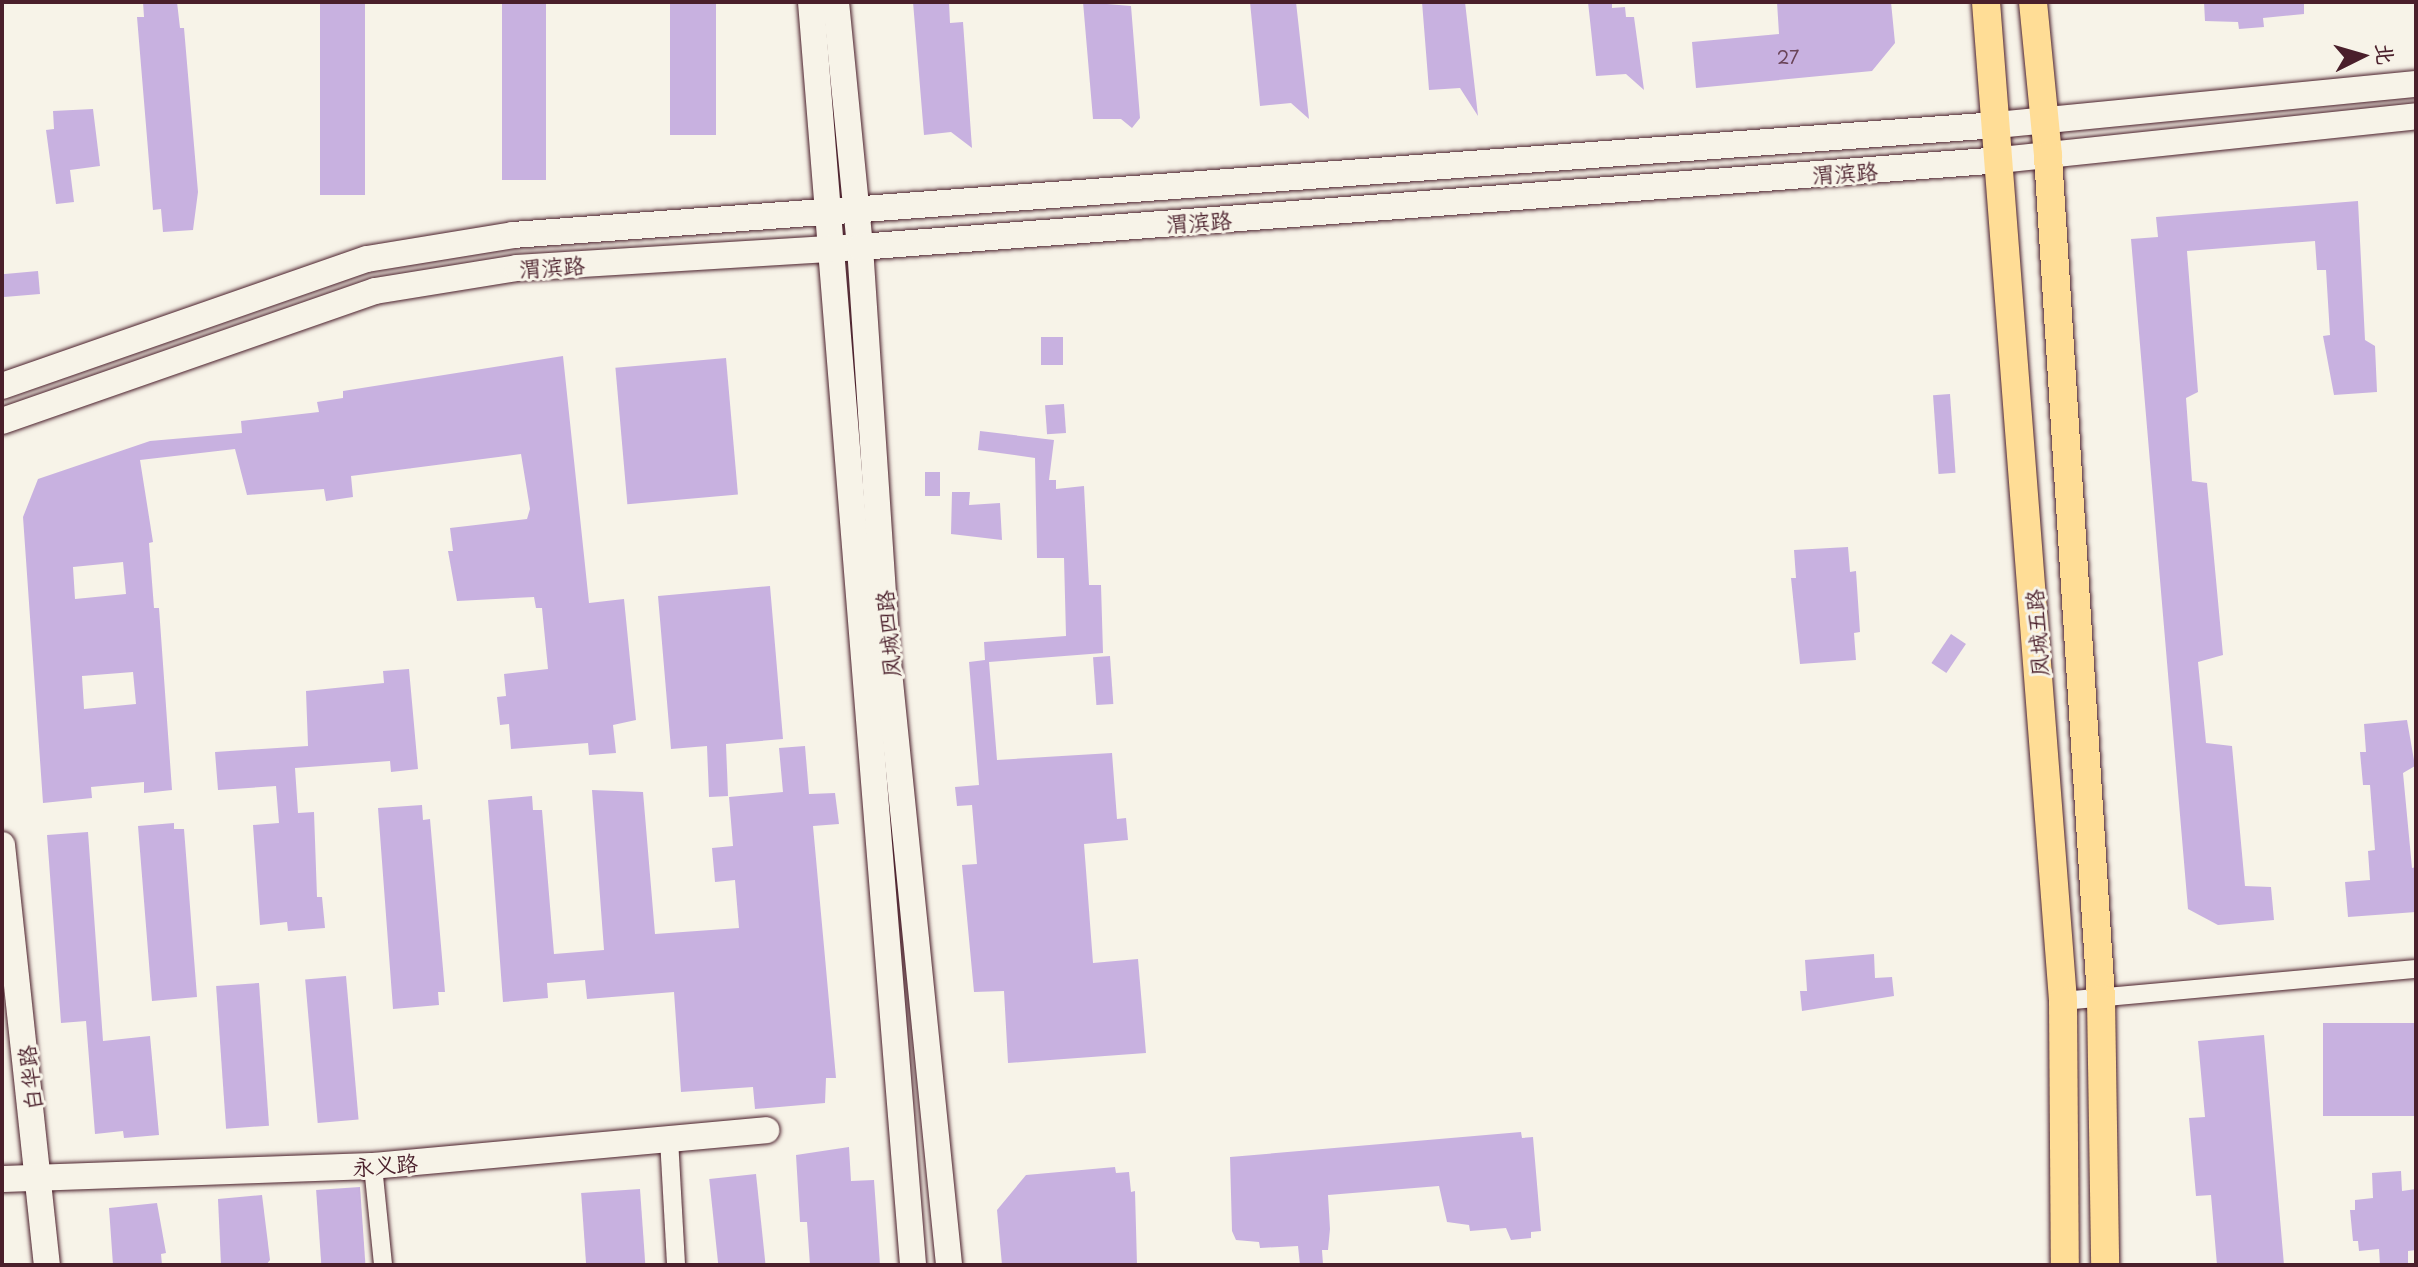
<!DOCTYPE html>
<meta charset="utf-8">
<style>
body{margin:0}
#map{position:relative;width:2418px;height:1267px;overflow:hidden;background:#f7f3e8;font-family:"Playpen Sans","LXGW WenKai TC",sans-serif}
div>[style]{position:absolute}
.building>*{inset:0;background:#c8b1e0;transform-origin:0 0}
.roads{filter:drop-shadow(0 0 2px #4a1f2b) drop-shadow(0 0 2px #4a1f2b)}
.street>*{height:18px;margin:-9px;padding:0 9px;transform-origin:9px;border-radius:9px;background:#f7f3e8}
.secondary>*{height:26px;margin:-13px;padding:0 13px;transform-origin:13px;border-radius:13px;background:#f7f3e8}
.primary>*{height:28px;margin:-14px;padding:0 14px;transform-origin:14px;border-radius:14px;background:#ffdd96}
span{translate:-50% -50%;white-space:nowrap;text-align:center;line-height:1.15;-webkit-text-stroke:6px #f7f3e8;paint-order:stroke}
.number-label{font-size:18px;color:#6a4458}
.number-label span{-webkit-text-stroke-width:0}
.street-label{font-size:22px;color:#4a1f2b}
.frame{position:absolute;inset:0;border:4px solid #4a1f2b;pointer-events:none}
.north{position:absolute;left:2322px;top:16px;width:80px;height:80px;-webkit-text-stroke:6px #f7f3e8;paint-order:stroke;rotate:85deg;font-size:22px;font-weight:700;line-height:32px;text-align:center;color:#4a1f2b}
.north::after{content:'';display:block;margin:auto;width:28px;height:36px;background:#4a1f2b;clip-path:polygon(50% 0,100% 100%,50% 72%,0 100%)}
</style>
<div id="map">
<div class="building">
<i style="clip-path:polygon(143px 2px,177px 2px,180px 28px,184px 28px,198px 192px,193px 230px,163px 232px,161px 209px,153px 210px,137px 17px,144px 17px)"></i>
<i style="left:320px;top:2px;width:45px;height:193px"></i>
<i style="left:502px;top:2px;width:44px;height:178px"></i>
<i style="left:670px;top:2px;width:46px;height:133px"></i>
<i style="clip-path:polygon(913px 2px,949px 2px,950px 23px,963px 22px,972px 148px,951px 132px,924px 135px)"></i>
<i style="clip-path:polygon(1083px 2px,1131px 6px,1140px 118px,1132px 128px,1121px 119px,1093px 119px)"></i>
<i style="clip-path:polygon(1250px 2px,1296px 2px,1309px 119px,1291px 103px,1260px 106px)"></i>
<i style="clip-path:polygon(1422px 2px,1465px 2px,1478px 116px,1460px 88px,1429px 90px)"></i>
<i style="clip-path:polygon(1588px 2px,1612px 2px,1612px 8px,1625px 7px,1626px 17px,1634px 17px,1644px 90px,1626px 74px,1596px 76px)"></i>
<i style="clip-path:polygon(1777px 2px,1891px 2px,1895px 43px,1872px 71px,1696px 88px,1692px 42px,1779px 34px)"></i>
<i style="clip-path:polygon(2204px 2px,2304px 2px,2304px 14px,2263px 18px,2264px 27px,2239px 29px,2238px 22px,2205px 21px)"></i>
<i style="clip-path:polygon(93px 109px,100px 166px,70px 170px,74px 202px,56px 204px,46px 130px,54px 129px,53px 111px)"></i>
<i style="clip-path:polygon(2358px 201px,2365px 340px,2375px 346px,2377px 392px,2334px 395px,2323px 336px,2330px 335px,2326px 270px,2317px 270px,2315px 241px,2187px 251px,2198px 392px,2186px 398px,2192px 481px,2207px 483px,2223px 655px,2198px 662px,2206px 743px,2232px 746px,2245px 886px,2271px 887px,2274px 920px,2218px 925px,2188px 909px,2131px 239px,2158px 237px,2156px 217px)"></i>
<i style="left:38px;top:271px;width:23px;height:36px;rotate:85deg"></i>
<i style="left:1063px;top:337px;width:28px;height:22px;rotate:90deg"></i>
<i style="clip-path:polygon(evenodd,563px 356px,589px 603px,624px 599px,636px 720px,613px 725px,616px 753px,589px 755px,588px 743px,511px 749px,509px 724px,500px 725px,497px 697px,506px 696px,504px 674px,548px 669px,542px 608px,536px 608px,534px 597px,457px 601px,448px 551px,453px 551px,450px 528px,527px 519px,530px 509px,521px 454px,351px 476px,353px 497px,326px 501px,324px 489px,247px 495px,235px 449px,140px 460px,153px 542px,149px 543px,154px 608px,159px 608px,172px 790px,144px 793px,144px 782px,91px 787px,92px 798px,43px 803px,23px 517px,38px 479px,150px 441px,242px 433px,241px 421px,319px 412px,317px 402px,343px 398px,343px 391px,563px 356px,123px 562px,126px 594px,75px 599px,73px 567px,123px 562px,563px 356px,133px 672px,136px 704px,84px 709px,82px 676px,133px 672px)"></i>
<i style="left:726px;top:358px;width:137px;height:111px;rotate:85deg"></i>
<i style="left:1950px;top:394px;width:79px;height:17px;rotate:86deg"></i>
<i style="left:1064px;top:404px;width:29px;height:19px;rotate:86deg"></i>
<i style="clip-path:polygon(980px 431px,1054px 440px,1049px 480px,1056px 480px,1056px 489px,1084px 486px,1089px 585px,1101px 585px,1103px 653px,989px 662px,997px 760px,1112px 753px,1117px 819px,1126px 818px,1128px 840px,1084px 844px,1093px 963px,1138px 959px,1146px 1053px,1008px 1063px,1004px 991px,974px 992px,962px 865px,977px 864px,972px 805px,957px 806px,955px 787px,979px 785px,969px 662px,985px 660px,984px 642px,1066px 636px,1064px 558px,1037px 558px,1035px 458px,978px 450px)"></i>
<i style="left:925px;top:472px;width:15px;height:24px"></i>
<i style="clip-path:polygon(952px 492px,970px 492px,969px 505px,1000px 503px,1002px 540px,951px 534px)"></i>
<i style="clip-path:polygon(1848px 547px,1850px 572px,1856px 571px,1860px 632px,1854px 633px,1856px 660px,1800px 664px,1791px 578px,1796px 578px,1794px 550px)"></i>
<i style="clip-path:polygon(770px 586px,783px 739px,726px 744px,728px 796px,709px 797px,707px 746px,671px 749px,658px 596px)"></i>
<i style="left:1951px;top:634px;width:18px;height:35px;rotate:34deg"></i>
<i style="left:1110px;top:656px;width:48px;height:17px;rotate:86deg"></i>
<i style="clip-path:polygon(409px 669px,418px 769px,391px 772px,390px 761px,295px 768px,298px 813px,314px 812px,317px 897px,322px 897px,325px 928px,288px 931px,287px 922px,260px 925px,253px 825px,279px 823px,276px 786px,218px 790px,215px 752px,308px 746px,306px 691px,384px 683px,383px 671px)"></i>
<i style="clip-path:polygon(2407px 720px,2415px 766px,2403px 773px,2412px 868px,2416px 867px,2416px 912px,2348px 917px,2345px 882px,2370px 880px,2368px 851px,2375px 850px,2370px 785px,2363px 785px,2360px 752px,2366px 752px,2364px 724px)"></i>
<i style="clip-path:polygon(805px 746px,809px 794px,835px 793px,839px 824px,813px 826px,836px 1078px,826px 1078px,825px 1103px,755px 1109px,753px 1087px,681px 1092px,674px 992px,587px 999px,585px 980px,547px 983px,548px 998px,503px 1002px,488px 800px,532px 796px,533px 810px,542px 810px,554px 954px,604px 950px,592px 790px,643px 792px,655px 934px,739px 928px,735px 880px,715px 882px,712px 848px,733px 846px,729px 797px,783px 792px,779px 748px)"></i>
<i style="clip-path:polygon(422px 805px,423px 820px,430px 819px,445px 992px,438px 992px,439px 1005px,393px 1009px,378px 808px)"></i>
<i style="clip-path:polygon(174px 823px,174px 829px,184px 829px,197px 997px,152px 1001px,138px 826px)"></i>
<i style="clip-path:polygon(88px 832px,103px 1041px,150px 1036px,159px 1135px,124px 1138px,123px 1131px,95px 1134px,86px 1021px,61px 1023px,47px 835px)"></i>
<i style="clip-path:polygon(1874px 954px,1875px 978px,1892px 977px,1894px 996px,1802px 1011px,1800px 991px,1807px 991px,1805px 960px)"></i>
<i style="left:346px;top:976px;width:144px;height:41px;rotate:85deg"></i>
<i style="left:259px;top:983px;width:143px;height:43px;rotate:86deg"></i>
<i style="left:2416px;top:1023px;width:93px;height:93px;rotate:90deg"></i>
<i style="clip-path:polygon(2264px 1035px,2284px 1265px,2217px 1265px,2211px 1195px,2196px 1196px,2189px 1118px,2205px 1117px,2198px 1041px)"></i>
<i style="clip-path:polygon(1521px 1132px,1522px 1138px,1533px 1137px,1541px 1231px,1531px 1232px,1531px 1238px,1511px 1240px,1506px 1228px,1470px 1231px,1469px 1225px,1447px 1222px,1439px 1186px,1328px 1195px,1330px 1229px,1328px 1250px,1322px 1250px,1323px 1264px,1300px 1265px,1298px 1246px,1260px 1248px,1259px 1242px,1236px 1240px,1232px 1231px,1230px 1157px)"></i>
<i style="clip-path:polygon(849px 1147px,851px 1181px,874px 1180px,880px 1265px,810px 1265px,807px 1222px,800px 1222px,796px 1155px)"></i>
<i style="clip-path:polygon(1115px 1167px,1116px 1173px,1129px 1172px,1131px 1192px,1135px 1191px,1137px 1265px,1002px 1265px,997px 1210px,1026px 1175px)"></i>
<i style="clip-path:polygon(2401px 1171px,2402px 1191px,2416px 1189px,2416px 1250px,2408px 1251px,2408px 1265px,2380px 1265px,2379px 1249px,2359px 1251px,2358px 1241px,2353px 1241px,2350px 1210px,2355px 1210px,2355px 1200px,2373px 1198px,2372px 1173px)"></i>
<i style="left:756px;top:1174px;width:91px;height:47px;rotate:84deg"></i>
<i style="left:360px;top:1187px;width:78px;height:44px;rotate:86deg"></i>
<i style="left:640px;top:1189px;width:76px;height:59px;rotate:86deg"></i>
<i style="clip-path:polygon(262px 1195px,270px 1260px,266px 1265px,221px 1265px,218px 1199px)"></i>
<i style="clip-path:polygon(157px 1203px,166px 1253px,161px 1254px,162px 1265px,113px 1265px,109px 1208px)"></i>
</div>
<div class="roads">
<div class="street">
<i style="left:2063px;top:1001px;width:354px;rotate:-5.2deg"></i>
<i style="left:669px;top:1139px;width:126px;rotate:86.8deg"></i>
<i style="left:373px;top:1166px;width:100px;rotate:84.2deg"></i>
</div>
<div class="secondary">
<i style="left:811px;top:2px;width:1267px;rotate:85.38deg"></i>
<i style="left:836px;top:2px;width:246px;rotate:84.4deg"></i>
<i style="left:860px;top:247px;width:406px;rotate:86.2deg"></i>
<i style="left:887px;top:652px;width:616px;rotate:84.22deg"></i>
<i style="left:2px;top:386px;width:386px;rotate:-19.2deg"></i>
<i style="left:367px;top:259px;width:148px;rotate:-9.3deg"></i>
<i style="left:513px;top:235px;width:1488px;rotate:-4.24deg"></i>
<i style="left:1997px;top:125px;width:421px;rotate:-5.6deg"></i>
<i style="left:2px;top:421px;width:395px;rotate:-19.2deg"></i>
<i style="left:375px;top:291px;width:144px;rotate:-9.2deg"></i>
<i style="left:517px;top:268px;width:344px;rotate:-3.5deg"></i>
<i style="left:860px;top:247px;width:1143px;rotate:-4.36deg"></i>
<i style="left:2000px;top:160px;width:418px;rotate:-6deg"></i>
<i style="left:2px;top:845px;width:422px;rotate:83.9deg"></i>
<i style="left:2px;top:1179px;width:371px;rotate:-2deg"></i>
<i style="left:373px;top:1166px;width:395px;rotate:-5.2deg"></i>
</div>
<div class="primary">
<i style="left:1986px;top:2px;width:1002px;rotate:85.59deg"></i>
<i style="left:2063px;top:1001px;width:264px;rotate:89.6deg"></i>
<i style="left:2033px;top:2px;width:155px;rotate:84.4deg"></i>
<i style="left:2048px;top:156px;width:845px;rotate:86.4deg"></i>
<i style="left:2101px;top:999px;width:266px;rotate:89.1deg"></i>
</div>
</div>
<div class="number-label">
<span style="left:1788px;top:57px">27</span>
</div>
<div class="street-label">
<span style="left:1845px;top:172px;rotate:-4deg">渭滨路</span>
<span style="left:1199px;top:221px;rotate:-4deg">渭滨路</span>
<span style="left:552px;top:266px;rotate:-4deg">渭滨路</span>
<span style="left:2036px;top:633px;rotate:-94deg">凤城五路</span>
<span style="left:887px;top:634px;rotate:-95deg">凤城四路</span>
<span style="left:29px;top:1078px;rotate:-97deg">白华路</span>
<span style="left:385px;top:1164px;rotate:-4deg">永义路</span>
</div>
<div class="frame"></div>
<div class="north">北</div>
</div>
